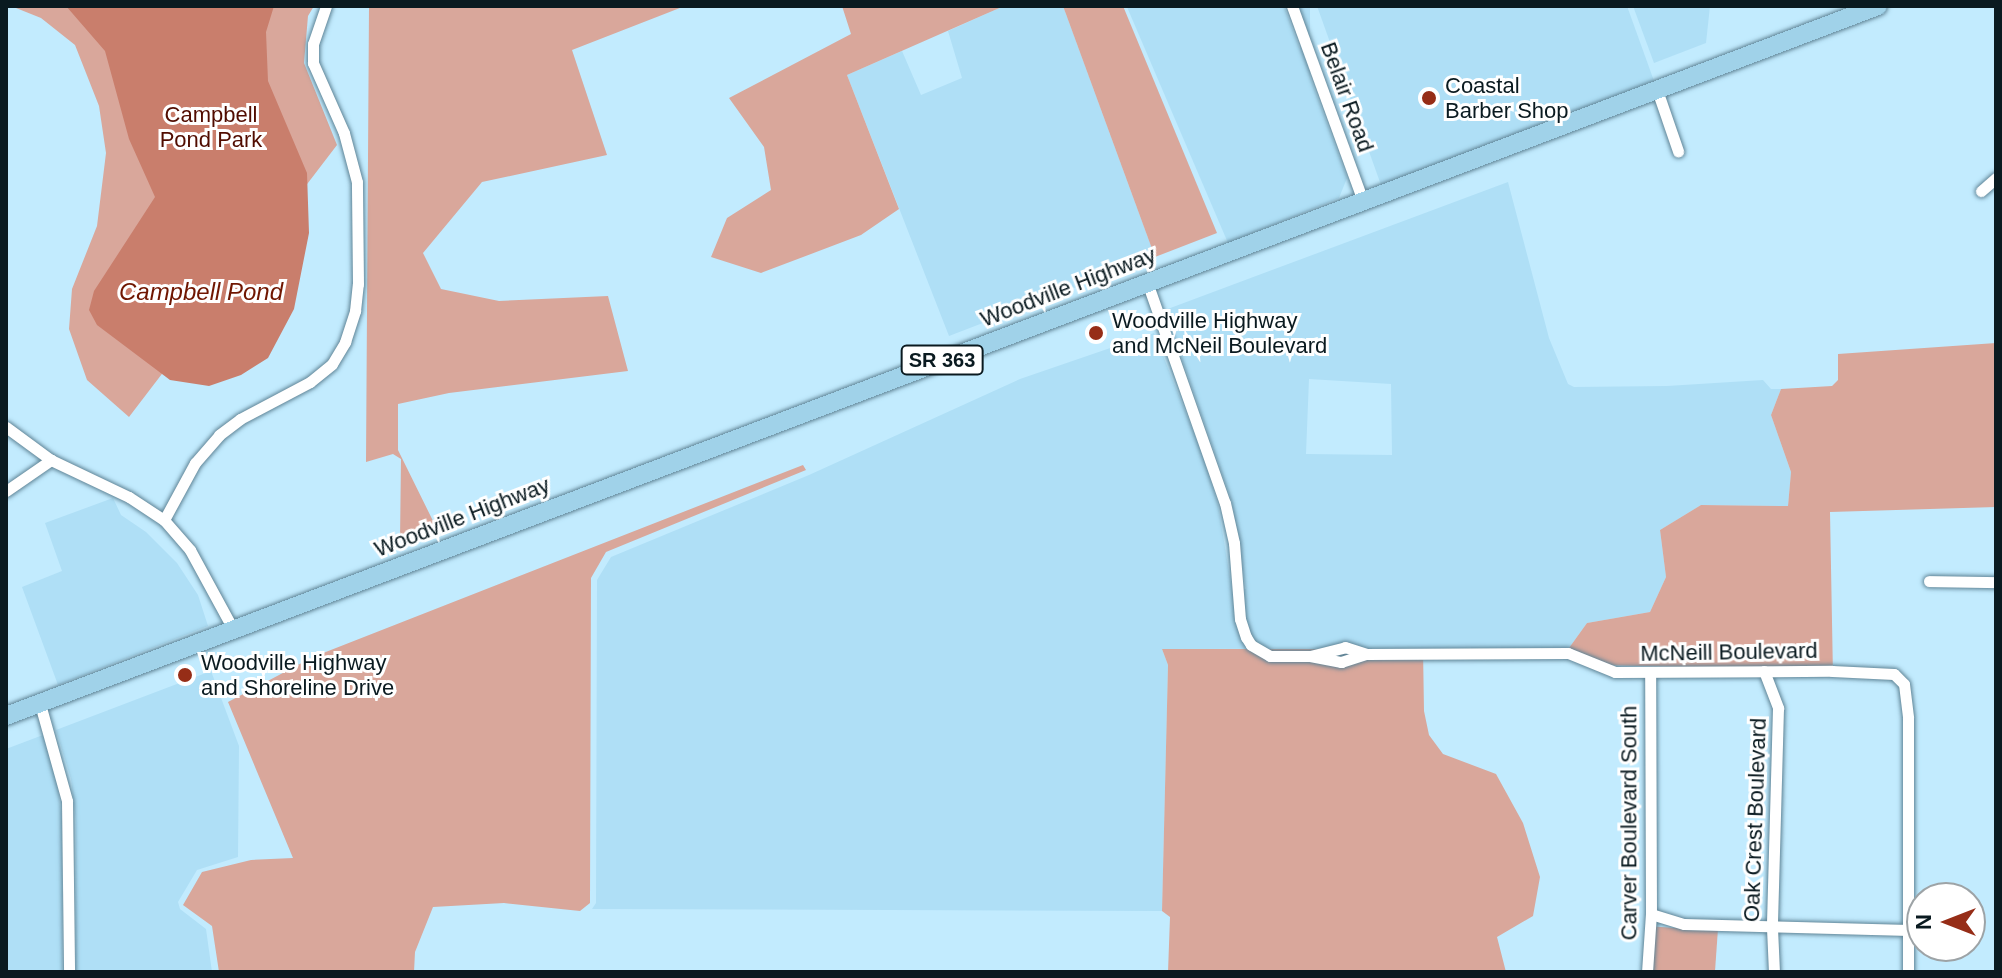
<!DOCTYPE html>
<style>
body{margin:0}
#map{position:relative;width:2002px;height:978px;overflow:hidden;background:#c2ebfe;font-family:Arial,sans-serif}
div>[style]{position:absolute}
.built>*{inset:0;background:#afdff6;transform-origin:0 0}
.green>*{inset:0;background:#d9a79b;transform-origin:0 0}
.water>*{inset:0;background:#c97e6c}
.roads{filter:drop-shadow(0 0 2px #5f8496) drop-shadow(0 0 2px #5f8496)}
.street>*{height:11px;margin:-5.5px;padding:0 5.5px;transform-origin:5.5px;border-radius:5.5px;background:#fff}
.primary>*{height:18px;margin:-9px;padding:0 9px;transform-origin:9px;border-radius:9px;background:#a0d2e9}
.dots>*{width:22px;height:22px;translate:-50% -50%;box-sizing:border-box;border:4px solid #fff;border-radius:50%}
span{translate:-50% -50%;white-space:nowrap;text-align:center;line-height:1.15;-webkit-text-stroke:6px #fff;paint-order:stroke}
.shield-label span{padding:2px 6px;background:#fff;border:2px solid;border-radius:6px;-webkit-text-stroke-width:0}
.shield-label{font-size:20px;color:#0a1a20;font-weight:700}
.poi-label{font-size:22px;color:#0a1a20}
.left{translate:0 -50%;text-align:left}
.street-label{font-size:22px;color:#0a1a20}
.park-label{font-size:22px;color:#510c00}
.water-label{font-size:24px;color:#701601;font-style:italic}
.frame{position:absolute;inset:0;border:8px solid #0a1a20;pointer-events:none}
.north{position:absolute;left:1906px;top:882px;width:80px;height:80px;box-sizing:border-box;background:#fff;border:2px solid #9da3a6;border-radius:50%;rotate:270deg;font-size:22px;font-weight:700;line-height:32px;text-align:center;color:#0a1a20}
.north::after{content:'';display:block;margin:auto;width:28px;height:36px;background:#962d17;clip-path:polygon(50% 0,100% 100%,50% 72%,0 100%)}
</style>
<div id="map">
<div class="built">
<i style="clip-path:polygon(1004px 6px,1063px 6px,1155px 257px,949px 336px,847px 75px,902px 51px,921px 95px,962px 78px,948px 31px)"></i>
<i style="clip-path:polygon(1284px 6px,1347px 178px,1339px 198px,1228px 243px,1127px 7px)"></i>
<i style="left:1300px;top:6px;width:10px;height:182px"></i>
<i style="clip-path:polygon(1317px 6px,1627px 6px,1654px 81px,1381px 185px)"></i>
<i style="clip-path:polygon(1633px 6px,1710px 6px,1706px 43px,1654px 63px)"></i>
<i style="clip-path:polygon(evenodd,1508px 182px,1549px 338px,1568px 384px,1574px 387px,1667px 386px,1763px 380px,1771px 389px,1781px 389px,1771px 415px,1791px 472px,1788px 506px,1701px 505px,1660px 530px,1666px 577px,1650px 612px,1587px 623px,1569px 648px,1162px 649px,1168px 665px,1162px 911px,592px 909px,596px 903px,597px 580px,611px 557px,809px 475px,1020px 379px,1154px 333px,1203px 456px,1218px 505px,1232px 590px,1246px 589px,1232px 502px,1165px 310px,1508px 182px,1309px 379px,1391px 384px,1392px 455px,1306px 454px,1309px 379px)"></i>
<i style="clip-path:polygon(113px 498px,121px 515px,146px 532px,177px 563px,198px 595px,208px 626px,58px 685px,22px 587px,62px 571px,45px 523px)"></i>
<i style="clip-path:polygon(211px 671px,239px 746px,238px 857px,197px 870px,178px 902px,180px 909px,206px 929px,212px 972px,76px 972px,76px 821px,71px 779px,56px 730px)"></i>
<i style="clip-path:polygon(43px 735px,57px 782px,62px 821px,62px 972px,6px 972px,6px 749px)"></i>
</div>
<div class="green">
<i style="clip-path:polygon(11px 6px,314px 6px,308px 16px,304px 63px,337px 145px,129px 417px,87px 380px,69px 329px,72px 289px,97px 226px,106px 153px,99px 106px,75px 45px,41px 18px)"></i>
<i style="clip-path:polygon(369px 6px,685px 6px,572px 50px,607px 155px,482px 182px,423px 253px,441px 289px,499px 301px,608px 296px,628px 371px,449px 393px,398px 404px,398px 450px,436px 527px,400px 540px,401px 459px,393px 454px,366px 462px)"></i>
<i style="clip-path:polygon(842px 6px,1004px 6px,847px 75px,899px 209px,861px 235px,761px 273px,711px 257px,727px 218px,771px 190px,764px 147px,729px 98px,851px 34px)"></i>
<i style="clip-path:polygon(1063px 6px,1123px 6px,1217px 233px,1155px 257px)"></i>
<i style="clip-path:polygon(1996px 343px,1996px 507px,1830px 512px,1833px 676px,1776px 669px,1596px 665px,1569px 648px,1587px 623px,1650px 612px,1666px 577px,1660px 530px,1701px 505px,1788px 506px,1791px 472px,1771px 415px,1781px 389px,1832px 386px,1838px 380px,1838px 354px)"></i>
<i style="clip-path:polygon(803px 465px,806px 470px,606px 552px,591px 578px,590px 903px,580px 911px,504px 903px,433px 907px,415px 952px,414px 972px,219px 972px,212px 926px,183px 905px,202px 872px,251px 860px,293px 858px,228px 702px,313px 657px)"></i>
<i style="clip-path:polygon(1162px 649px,1423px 649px,1424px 711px,1429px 735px,1443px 754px,1496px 774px,1523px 823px,1540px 877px,1533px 916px,1497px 937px,1506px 972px,1168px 972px,1170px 917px,1162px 911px,1168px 665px)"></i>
<i style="left:1647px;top:926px;width:71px;height:46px;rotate:4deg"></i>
</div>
<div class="water">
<i style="clip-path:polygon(66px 6px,274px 6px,266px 32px,268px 81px,307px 173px,309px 233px,294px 309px,268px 358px,241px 375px,209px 386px,170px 380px,97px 325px,89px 310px,94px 291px,155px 197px,129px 139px,105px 51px)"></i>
</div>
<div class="roads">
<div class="street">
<i style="left:1292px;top:6px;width:208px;rotate:70deg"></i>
<i style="left:1657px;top:90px;width:65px;rotate:71deg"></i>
<i style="left:1981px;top:191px;width:20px;rotate:-41deg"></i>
<i style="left:1147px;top:282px;width:234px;rotate:70.6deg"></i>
<i style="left:1225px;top:503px;width:41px;rotate:77.3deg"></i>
<i style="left:1234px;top:543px;width:76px;rotate:85.5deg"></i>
<i style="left:1240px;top:619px;width:19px;rotate:72deg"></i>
<i style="left:1246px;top:637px;width:9px;rotate:58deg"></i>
<i style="left:1251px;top:645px;width:22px;rotate:30deg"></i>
<i style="left:1270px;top:656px;width:40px"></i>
<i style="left:1310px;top:656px;width:32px;rotate:11deg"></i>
<i style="left:1341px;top:662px;width:26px;rotate:-18deg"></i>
<i style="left:6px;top:427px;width:56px;rotate:36.3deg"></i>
<i style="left:51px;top:460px;width:86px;rotate:25.4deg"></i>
<i style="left:129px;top:497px;width:42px;rotate:33.3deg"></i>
<i style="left:164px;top:520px;width:40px;rotate:49deg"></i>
<i style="left:190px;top:550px;width:90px;rotate:61.4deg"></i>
<i style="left:6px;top:491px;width:55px;rotate:-34.6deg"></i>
<i style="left:164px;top:520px;width:65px;rotate:-61.5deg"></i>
<i style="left:195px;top:463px;width:37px;rotate:-49deg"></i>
<i style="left:219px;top:435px;width:26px;rotate:-37deg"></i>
<i style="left:240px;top:419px;width:79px;rotate:-27.9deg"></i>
<i style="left:310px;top:382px;width:28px;rotate:-39deg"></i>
<i style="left:332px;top:364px;width:26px;rotate:-59deg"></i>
<i style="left:345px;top:342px;width:33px;rotate:-72deg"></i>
<i style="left:355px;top:311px;width:27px;rotate:-84deg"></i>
<i style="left:358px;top:284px;width:102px;rotate:-90.6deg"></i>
<i style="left:357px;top:182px;width:51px;rotate:-104.9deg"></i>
<i style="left:344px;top:133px;width:77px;rotate:-113.9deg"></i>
<i style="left:313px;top:63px;width:19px;rotate:-90deg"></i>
<i style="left:313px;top:44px;width:40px;rotate:-71.1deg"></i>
<i style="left:1929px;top:581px;width:67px;rotate:0.9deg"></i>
<i style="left:1310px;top:656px;width:36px;rotate:-14deg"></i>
<i style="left:1345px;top:647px;width:22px;rotate:18deg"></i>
<i style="left:1366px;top:654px;width:202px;rotate:-0.3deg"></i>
<i style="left:1568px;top:653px;width:51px;rotate:22deg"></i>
<i style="left:1615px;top:672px;width:217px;rotate:-0.3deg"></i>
<i style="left:1832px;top:671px;width:62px;rotate:2.8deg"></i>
<i style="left:1894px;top:674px;width:14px;rotate:45deg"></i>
<i style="left:1904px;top:684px;width:34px;rotate:83deg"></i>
<i style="left:1908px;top:718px;width:254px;rotate:90deg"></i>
<i style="left:1764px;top:671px;width:40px;rotate:69deg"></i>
<i style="left:1778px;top:708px;width:220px;rotate:91.6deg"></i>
<i style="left:1772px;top:928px;width:44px;rotate:87.4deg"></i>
<i style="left:40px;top:704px;width:101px;rotate:74.4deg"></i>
<i style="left:67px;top:801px;width:171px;rotate:89.3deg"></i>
<i style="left:1651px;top:914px;width:34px;rotate:17deg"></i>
<i style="left:1684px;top:924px;width:225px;rotate:1.5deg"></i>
<i style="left:1647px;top:972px;width:58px;rotate:-86.1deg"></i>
<i style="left:1651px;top:914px;width:240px;rotate:-90.2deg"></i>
</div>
<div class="primary">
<i style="left:6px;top:716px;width:2002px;rotate:-20.77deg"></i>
</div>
</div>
<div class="dots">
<i style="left:1429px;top:98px;background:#962d17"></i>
<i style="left:1096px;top:333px;background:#962d17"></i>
<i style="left:185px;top:675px;background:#962d17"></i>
</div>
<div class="shield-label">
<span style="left:942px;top:360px">SR 363</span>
</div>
<div class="poi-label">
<span class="left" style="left:1445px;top:98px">Coastal<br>Barber Shop</span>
<span class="left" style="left:1112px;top:333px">Woodville Highway<br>and McNeil Boulevard</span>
<span class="left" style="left:201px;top:675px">Woodville Highway<br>and Shoreline Drive</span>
</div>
<div class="street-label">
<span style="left:1347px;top:97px;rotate:70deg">Belair Road</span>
<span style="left:1068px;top:287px;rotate:-21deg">Woodville Highway</span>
<span style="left:462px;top:517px;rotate:-21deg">Woodville Highway</span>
<span style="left:1729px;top:652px;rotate:-1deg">McNeill Boulevard</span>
<span style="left:1755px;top:820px;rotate:-88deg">Oak Crest Boulevard</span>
<span style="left:1629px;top:823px;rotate:-90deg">Carver Boulevard South</span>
</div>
<div class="park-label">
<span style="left:211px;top:127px">Campbell<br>Pond Park</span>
</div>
<div class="water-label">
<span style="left:201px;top:292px">Campbell Pond</span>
</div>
<div class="frame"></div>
<div class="north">N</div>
</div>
